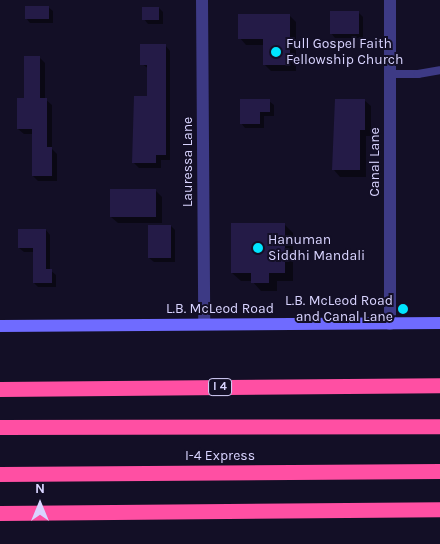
<!DOCTYPE html>
<style>
body{margin:0}
#map{position:relative;width:440px;height:544px;overflow:hidden;background:#130f26;font-family:Karla,sans-serif}
div>[style]{position:absolute}
.shadow>*{inset:0;background:#0007}
.building>*{inset:0;background:#241b47;transform-origin:0 0}
.lane>*{height:8px;margin:-4px;padding:0 4px;transform-origin:4px;border-radius:4px;background:#3d3a85}
.street>*{height:12px;margin:-6px;padding:0 6px;transform-origin:6px;border-radius:6px;background:#3d3a85}
.secondary>*{height:12px;margin:-6px;padding:0 6px;transform-origin:6px;border-radius:6px;background:#6f6bff}
.highway>*{height:15px;margin:-7.5px;padding:0 7.5px;transform-origin:7.5px;border-radius:7.5px;background:#ff4fa3}
.dots>*{width:14px;height:14px;translate:-50% -50%;box-sizing:border-box;border:2px solid #130f26;border-radius:50%}
span{translate:-50% -50%;white-space:nowrap;text-align:center;line-height:1.15;-webkit-text-stroke:4px #130f26;paint-order:stroke}
.shield-label span{padding:1px 4px;background:#130f26;border:1px solid;border-radius:4px;-webkit-text-stroke-width:0}
.shield-label{font-size:12px;color:#d9d4ff;font-weight:700}
.poi-label{font-size:14px;color:#d9d4ff}
.left{translate:0 -50%;text-align:left}
.right{translate:-100% -50%;text-align:right}
.street-label{font-size:14px;color:#d9d4ff}
.north{position:absolute;left:15px;top:479px;width:50px;height:50px;-webkit-text-stroke:4px #130f26;paint-order:stroke;rotate:0deg;font-size:14px;font-weight:700;line-height:20px;text-align:center;color:#d9d4ff}
.north::after{content:'';display:block;margin:auto;width:18px;height:22px;background:#d9d4ff;clip-path:polygon(50% 0,100% 100%,50% 72%,0 100%)}
</style>
<div id="map">
<div class="shadow">
<i style="clip-path:polygon(48px 7px,53px 11px,53px 23px,30px 23px,26px 18px)"></i>
<i style="clip-path:polygon(159px 8px,163px 12px,163px 24px,148px 24px,144px 19px)"></i>
<i style="clip-path:polygon(359px 13px,363px 17px,363px 38px,335px 38px,331px 33px)"></i>
<i style="clip-path:polygon(289px 15px,296px 22px,296px 71px,271px 71px,264px 64px,264px 45px,246px 45px,240px 38px)"></i>
<i style="clip-path:polygon(165px 45px,170px 51px,170px 160px,161px 160px,161px 168px,139px 168px,133px 162px,149px 98px,149px 69px,142px 64px)"></i>
<i style="clip-path:polygon(39px 57px,45px 63px,45px 99px,52px 105px,52px 149px,57px 154px,57px 181px,38px 181px,33px 176px,33px 134px,24px 134px,18px 129px)"></i>
<i style="clip-path:polygon(364px 100px,371px 106px,371px 136px,366px 136px,366px 177px,340px 177px,334px 170px)"></i>
<i style="clip-path:polygon(269px 101px,274px 105px,274px 116px,264px 116px,264px 128px,245px 128px,241px 123px)"></i>
<i style="clip-path:polygon(155px 190px,162px 197px,162px 223px,118px 223px,111px 217px)"></i>
<i style="clip-path:polygon(284px 224px,293px 233px,293px 281px,277px 281px,277px 291px,261px 291px,252px 281px,241px 281px,232px 273px)"></i>
<i style="clip-path:polygon(171px 226px,175px 230px,175px 262px,154px 262px,149px 258px)"></i>
<i style="clip-path:polygon(46px 230px,50px 235px,50px 270px,56px 275px,56px 287px,38px 287px,34px 283px,34px 252px,24px 252px,19px 248px)"></i>
</div>
<div class="building">
<i style="left:25px;top:6px;width:24px;height:13px"></i>
<i style="left:142px;top:7px;width:17px;height:13px"></i>
<i style="left:330px;top:11px;width:29px;height:23px"></i>
<i style="clip-path:polygon(238px 14px,290px 14px,290px 65px,263px 65px,263px 39px,238px 39px)"></i>
<i style="clip-path:polygon(140px 44px,166px 44px,166px 155px,156px 155px,156px 163px,132px 163px,134px 96px,147px 96px,147px 65px,140px 65px)"></i>
<i style="clip-path:polygon(24px 56px,40px 56px,40px 98px,47px 98px,47px 147px,52px 147px,52px 176px,32px 176px,32px 129px,17px 129px,17px 98px,24px 98px)"></i>
<i style="clip-path:polygon(240px 99px,270px 99px,270px 112px,260px 112px,260px 124px,240px 124px)"></i>
<i style="clip-path:polygon(335px 99px,365px 99px,365px 130px,360px 130px,360px 170px,332px 170px)"></i>
<i style="left:110px;top:189px;width:46px;height:28px"></i>
<i style="clip-path:polygon(231px 223px,285px 223px,285px 273px,269px 273px,269px 283px,251px 283px,251px 273px,231px 273px)"></i>
<i style="left:148px;top:225px;width:23px;height:33px"></i>
<i style="clip-path:polygon(18px 229px,46px 229px,46px 269px,52px 269px,52px 283px,33px 283px,33px 248px,18px 248px)"></i>
</div>
<div class="lane">
<i style="left:390px;top:74px;width:28px"></i>
<i style="left:418px;top:74px;width:22px;rotate:-10deg"></i>
</div>
<div class="street">
<i style="left:202px;top:0;width:324px;rotate:89.6deg"></i>
<i style="left:390px;top:324px;width:324px;rotate:-90deg"></i>
</div>
<div class="secondary">
<i style="left:0;top:326px;width:440px;rotate:-0.4deg"></i>
</div>
<div class="highway">
<i style="left:0;top:389px;width:440px;rotate:-0.5deg"></i>
<i style="left:0;top:427px;width:440px;rotate:-0.1deg"></i>
<i style="left:0;top:474px;width:440px;rotate:-0.4deg"></i>
<i style="left:0;top:513px;width:440px;rotate:-0.5deg"></i>
</div>
<div class="dots">
<i style="left:276px;top:52px;background:#00e5ff"></i>
<i style="left:258px;top:248px;background:#00e5ff"></i>
<i style="left:403px;top:309px;background:#00e5ff"></i>
</div>
<div class="shield-label">
<span style="left:220px;top:387px">I 4</span>
</div>
<div class="poi-label">
<span class="left" style="left:286px;top:52px">Full Gospel Faith<br>Fellowship Church</span>
<span class="left" style="left:268px;top:248px">Hanuman<br>Siddhi Mandali</span>
<span class="right" style="left:393px;top:309px">L.B. McLeod Road<br>and Canal Lane</span>
</div>
<div class="street-label">
<span style="left:188px;top:162px;rotate:-90deg">Lauressa Lane</span>
<span style="left:375px;top:162px;rotate:-90deg">Canal Lane</span>
<span style="left:220px;top:309px">L.B. McLeod Road</span>
<span style="left:220px;top:456px">I-4 Express</span>
</div>
<div class="north">N</div>
</div>
